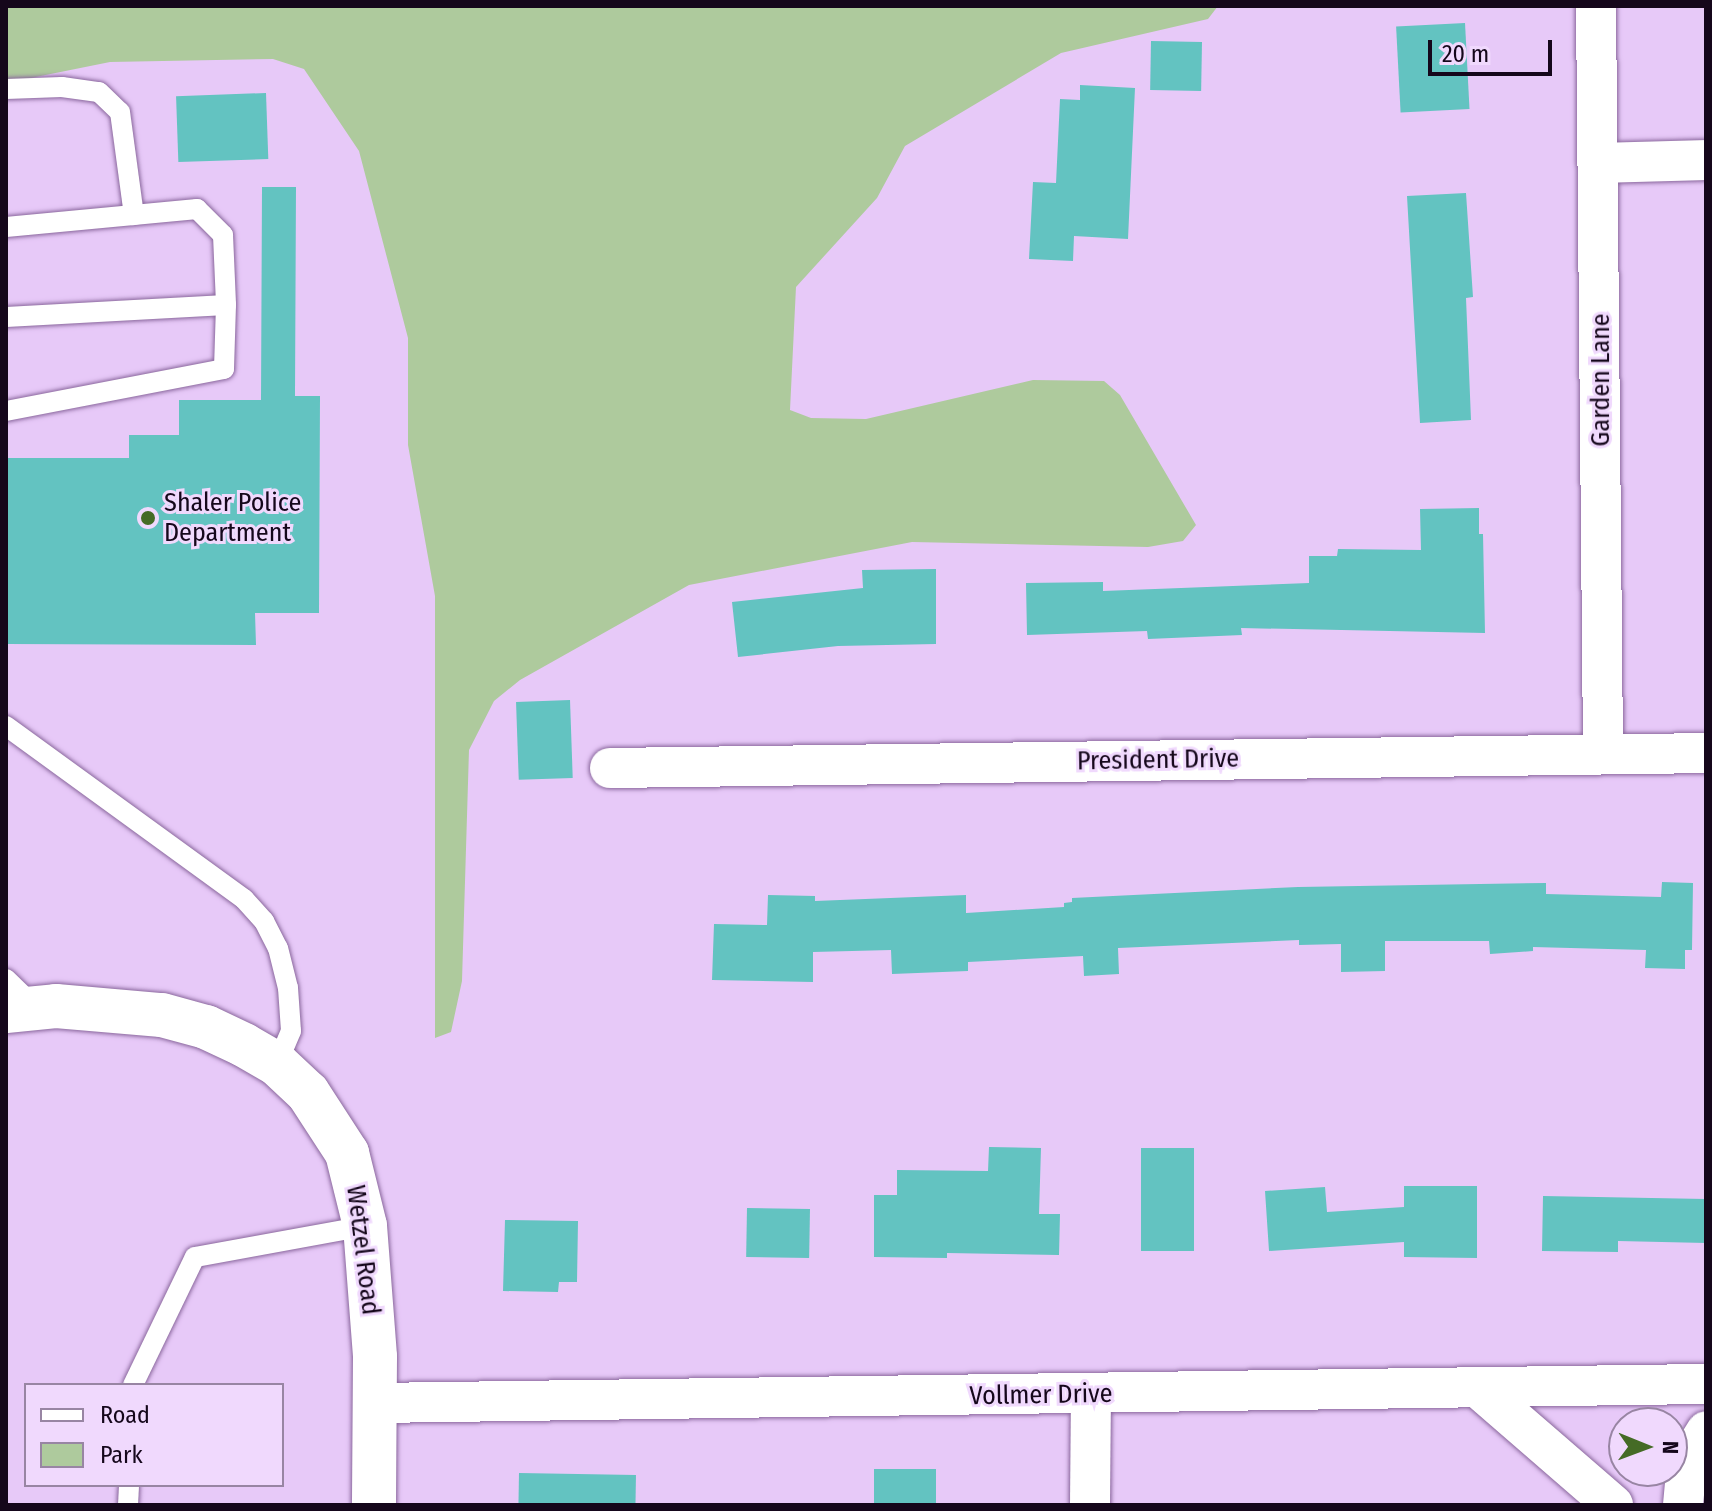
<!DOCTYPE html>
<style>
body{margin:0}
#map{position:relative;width:1712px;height:1511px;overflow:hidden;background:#e7c9f8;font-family:"Fira Sans Condensed",sans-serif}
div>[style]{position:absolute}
.green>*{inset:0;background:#aeca9d}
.building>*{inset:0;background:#63c3c1;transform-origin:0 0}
.roads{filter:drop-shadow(0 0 2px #8a679d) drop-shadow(0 0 2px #8a679d)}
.service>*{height:20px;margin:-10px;padding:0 10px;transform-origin:10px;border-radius:10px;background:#fff}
.minor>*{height:40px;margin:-20px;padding:0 20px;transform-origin:20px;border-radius:20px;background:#fff}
.tertiary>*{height:44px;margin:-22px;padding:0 22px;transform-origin:22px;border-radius:22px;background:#fff}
.dots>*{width:22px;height:22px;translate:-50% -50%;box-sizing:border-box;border:4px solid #f0d9fd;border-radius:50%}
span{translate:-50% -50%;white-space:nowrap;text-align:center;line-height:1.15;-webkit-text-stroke:6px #f0d9fd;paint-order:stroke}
.street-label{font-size:26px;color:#15071b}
.poi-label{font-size:26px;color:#15071b}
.left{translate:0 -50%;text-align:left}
.frame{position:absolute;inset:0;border:8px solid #15071b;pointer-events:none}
.legend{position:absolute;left:24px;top:1383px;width:260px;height:104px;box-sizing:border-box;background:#f0d9fd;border:2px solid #9885a3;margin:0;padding:10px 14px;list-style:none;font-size:24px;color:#15071b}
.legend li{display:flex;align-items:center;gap:16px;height:40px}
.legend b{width:40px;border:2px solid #9885a3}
.north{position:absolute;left:1608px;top:1407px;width:80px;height:80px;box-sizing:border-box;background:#f0d9fd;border:2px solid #9885a3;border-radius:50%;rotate:91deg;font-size:22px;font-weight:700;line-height:32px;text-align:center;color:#15071b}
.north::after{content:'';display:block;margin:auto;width:28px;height:36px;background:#456b26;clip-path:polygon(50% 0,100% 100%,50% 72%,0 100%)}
.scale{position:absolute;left:1428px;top:40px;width:124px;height:36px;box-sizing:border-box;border:4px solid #15071b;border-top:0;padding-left:10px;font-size:24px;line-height:28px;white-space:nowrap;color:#15071b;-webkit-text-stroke:6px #f0d9fd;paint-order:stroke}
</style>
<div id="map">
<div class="green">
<i style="clip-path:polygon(6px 6px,1218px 6px,1208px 19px,1061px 53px,905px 146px,877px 198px,796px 287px,790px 410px,811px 418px,866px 419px,1033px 380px,1104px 381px,1120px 395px,1196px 525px,1183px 541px,1148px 547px,912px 542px,689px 585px,520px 680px,494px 701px,469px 750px,462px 981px,451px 1032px,435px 1038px,435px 596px,408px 445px,408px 338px,359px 151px,304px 69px,273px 59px,110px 62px,6px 83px)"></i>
</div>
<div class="building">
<i style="left:1465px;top:23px;width:86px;height:69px;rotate:87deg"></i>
<i style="left:1151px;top:41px;width:51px;height:49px;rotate:1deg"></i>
<i style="clip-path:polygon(1080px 85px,1135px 88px,1128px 239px,1074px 236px,1073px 261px,1029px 259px,1033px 182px,1056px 183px,1060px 99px,1080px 100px)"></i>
<i style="left:266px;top:93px;width:66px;height:90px;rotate:88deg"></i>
<i style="clip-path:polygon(262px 187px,296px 187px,295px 396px,320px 396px,319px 613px,255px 613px,256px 645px,6px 644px,6px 458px,129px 458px,129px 435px,179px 435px,179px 400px,261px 400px)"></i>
<i style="clip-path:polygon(1466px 193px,1473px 297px,1466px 298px,1471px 420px,1420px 423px,1407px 196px)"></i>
<i style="clip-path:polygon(1479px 508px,1479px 534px,1483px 534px,1485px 633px,1241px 628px,1242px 635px,1148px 639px,1147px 631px,1027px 635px,1026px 583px,1103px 582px,1103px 591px,1309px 583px,1309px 556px,1337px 556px,1338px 549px,1421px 550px,1420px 509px)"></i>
<i style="clip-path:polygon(936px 569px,936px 644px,838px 646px,738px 657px,732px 602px,863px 588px,862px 570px)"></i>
<i style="left:570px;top:700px;width:78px;height:54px;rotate:88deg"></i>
<i style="clip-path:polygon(1662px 882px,1693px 883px,1692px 950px,1685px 950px,1685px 969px,1645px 968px,1646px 950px,1533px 947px,1533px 951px,1490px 954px,1489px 941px,1385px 941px,1385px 971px,1341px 972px,1341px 944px,1299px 945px,1299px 940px,1118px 948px,1119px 974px,1084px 976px,1083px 956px,968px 962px,968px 971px,892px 974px,891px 950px,813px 952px,813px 982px,712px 980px,714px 924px,767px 925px,768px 895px,815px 896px,815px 901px,966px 895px,966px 913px,1064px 907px,1064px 903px,1072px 902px,1072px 898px,1298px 887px,1546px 883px,1546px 894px,1661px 897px)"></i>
<i style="clip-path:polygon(989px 1147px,1041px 1148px,1039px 1214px,1060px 1214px,1059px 1255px,947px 1253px,947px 1258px,874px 1257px,874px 1195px,897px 1195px,897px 1170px,988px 1171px)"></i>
<i style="left:1141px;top:1148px;width:53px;height:103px"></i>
<i style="clip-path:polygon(1404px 1186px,1477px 1186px,1477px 1258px,1404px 1257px,1404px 1242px,1269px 1251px,1265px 1191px,1325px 1187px,1327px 1212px,1404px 1207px)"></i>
<i style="clip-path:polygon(1543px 1196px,1706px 1199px,1706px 1243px,1618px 1241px,1618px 1252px,1542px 1251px)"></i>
<i style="left:747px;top:1208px;width:63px;height:49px;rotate:1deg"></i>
<i style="clip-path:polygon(505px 1220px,578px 1221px,577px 1282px,559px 1282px,558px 1292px,503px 1291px)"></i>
<i style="left:936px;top:1469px;width:36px;height:62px;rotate:90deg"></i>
<i style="left:519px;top:1473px;width:117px;height:32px;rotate:1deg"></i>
</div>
<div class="roads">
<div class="service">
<i style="left:6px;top:89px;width:56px;rotate:-2deg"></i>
<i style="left:62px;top:87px;width:37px;rotate:8deg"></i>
<i style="left:99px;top:92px;width:29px;rotate:44deg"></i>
<i style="left:120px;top:112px;width:104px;rotate:82.3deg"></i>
<i style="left:6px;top:227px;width:192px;rotate:-5.4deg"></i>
<i style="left:197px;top:209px;width:37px;rotate:45deg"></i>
<i style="left:223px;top:235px;width:70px;rotate:87.5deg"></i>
<i style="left:226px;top:305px;width:64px;rotate:91.8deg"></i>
<i style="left:224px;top:369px;width:222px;rotate:169.1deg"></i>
<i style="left:6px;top:317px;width:220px;rotate:-3.1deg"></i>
<i style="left:6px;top:726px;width:294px;rotate:36deg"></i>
<i style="left:244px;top:899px;width:30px;rotate:48deg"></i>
<i style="left:264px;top:921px;width:30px;rotate:63deg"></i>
<i style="left:278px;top:948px;width:41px;rotate:76deg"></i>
<i style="left:288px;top:988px;width:43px;rotate:86deg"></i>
<i style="left:291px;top:1031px;width:36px;rotate:113deg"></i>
<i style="left:6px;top:979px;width:39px;rotate:44deg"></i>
<i style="left:133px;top:1385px;width:142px;rotate:-64.2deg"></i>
<i style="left:195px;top:1257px;width:173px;rotate:-10.3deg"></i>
<i style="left:128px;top:1505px;width:20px;rotate:-87deg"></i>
</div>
<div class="minor">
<i style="left:1596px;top:6px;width:748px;rotate:89.46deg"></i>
<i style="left:1600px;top:163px;width:106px;rotate:-1.6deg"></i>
<i style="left:610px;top:768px;width:1096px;rotate:-0.78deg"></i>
<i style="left:1477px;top:1387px;width:180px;rotate:40.9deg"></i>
<i style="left:375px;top:1403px;width:1331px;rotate:-0.82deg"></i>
<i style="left:1090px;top:1505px;width:110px;rotate:-89.5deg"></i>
<i style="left:1683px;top:1505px;width:43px;rotate:-84.7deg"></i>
<i style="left:1687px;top:1462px;width:36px;rotate:-58deg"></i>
</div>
<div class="tertiary">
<i style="left:6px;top:1011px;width:50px;rotate:-5.7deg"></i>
<i style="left:56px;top:1006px;width:106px;rotate:4.9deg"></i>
<i style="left:162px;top:1015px;width:46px;rotate:15.3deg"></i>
<i style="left:206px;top:1027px;width:42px;rotate:25.3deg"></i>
<i style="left:244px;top:1045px;width:38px;rotate:30deg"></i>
<i style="left:277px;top:1064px;width:42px;rotate:43.1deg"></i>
<i style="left:308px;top:1093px;width:72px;rotate:57deg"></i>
<i style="left:347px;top:1153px;width:75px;rotate:76.1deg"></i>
<i style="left:365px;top:1226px;width:131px;rotate:85.6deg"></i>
<i style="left:375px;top:1357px;width:148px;rotate:90.4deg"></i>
</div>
</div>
<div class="dots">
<i style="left:148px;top:518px;background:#456b26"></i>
</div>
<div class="street-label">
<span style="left:1601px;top:380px;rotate:-90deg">Garden Lane</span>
<span style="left:1158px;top:760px;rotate:-1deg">President Drive</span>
<span style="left:363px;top:1250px;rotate:83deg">Wetzel Road</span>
<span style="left:1041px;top:1395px;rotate:-1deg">Vollmer Drive</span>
</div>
<div class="poi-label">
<span class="left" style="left:164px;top:518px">Shaler Police<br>Department</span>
</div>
<div class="frame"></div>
<ul class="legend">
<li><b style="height:10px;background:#fff"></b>Road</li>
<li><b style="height:22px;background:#aeca9d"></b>Park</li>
</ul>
<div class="north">N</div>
<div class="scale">20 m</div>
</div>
